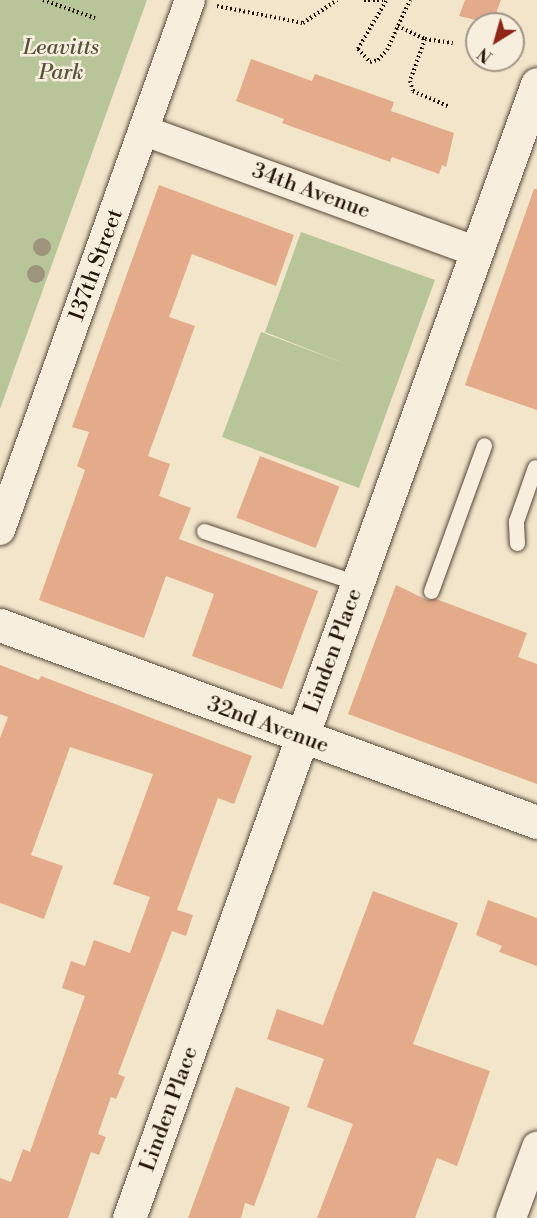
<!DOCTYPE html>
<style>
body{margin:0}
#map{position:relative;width:537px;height:1218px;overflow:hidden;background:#f2e5ca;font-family:"Libre Bodoni",serif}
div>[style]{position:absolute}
.green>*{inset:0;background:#b8c599}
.building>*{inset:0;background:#e3ab89;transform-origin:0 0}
.path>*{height:4px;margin-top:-2px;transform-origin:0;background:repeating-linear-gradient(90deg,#241309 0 1.5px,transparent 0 4.5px)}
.roads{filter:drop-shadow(0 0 2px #584839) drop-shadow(0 0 2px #584839)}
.service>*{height:15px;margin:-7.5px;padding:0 7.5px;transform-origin:7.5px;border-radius:7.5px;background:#f7eedd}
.minor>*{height:30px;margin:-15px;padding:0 15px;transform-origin:15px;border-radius:15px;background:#f7eedd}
.tertiary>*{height:33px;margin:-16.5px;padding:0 16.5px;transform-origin:16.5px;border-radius:16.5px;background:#f7eedd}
.secondary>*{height:33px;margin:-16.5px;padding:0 16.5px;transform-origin:16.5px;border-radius:16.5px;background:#f7eedd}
.trees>*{width:18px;height:18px;margin:-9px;border-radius:50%;background:#9d947b}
span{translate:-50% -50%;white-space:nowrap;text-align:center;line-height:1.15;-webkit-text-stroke:5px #f7eedd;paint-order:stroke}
.park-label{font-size:22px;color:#58513b;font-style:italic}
.street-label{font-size:22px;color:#241309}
.north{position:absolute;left:465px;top:12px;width:60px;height:60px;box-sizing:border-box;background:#f7eedd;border:2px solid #a39688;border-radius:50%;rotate:217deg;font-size:16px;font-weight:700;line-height:24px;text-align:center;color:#241309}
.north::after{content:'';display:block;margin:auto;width:21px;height:27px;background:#8f2418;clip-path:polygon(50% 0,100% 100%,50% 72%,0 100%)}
</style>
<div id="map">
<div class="green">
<i style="clip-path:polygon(0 0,147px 0,0 409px)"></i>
<i style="clip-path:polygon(301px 232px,435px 280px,359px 488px,222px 437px,261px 332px,346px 364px,265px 332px)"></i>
</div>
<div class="building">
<i style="clip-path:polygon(465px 0,501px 0,492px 24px,459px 16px)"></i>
<i style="clip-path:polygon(251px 59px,312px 81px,315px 74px,394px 102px,391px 111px,454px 133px,446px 167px,442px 165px,439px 174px,392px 157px,390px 162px,282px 123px,284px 119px,236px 101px)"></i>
<i style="clip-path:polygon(159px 185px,294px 235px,276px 286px,192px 254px,169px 317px,195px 326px,148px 456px,170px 464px,159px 496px,191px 508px,179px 539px,318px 591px,282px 689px,192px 656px,214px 594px,166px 576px,144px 638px,39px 600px,85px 470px,77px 466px,89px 432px,72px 427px)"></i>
<i style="clip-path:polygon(534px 189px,537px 189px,537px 410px,465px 385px)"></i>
<i style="left:260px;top:456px;width:85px;height:66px;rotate:21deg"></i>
<i style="clip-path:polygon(396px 585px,427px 600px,436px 599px,527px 633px,518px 657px,537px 664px,537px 784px,348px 714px)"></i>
<i style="clip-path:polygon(0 665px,39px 680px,41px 676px,252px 756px,234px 804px,218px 798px,177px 910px,193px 915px,186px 936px,172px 931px,118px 1074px,125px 1077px,116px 1099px,111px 1097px,98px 1134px,106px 1137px,99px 1155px,91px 1152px,68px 1218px,0 1218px,0 1178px,11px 1182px,23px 1149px,30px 1152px,85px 996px,62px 988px,71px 961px,85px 966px,94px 940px,130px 953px,150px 897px,113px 884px,153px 774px,70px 747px,31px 855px,63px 866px,44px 919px,0 903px,0 738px,8px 717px,0 714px)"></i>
<i style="clip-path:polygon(373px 891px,458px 923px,413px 1044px,490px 1071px,457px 1166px,437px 1158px,415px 1218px,317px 1218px,353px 1124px,307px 1107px,324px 1059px,267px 1039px,277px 1009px,323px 1025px)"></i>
<i style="clip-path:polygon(488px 900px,537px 918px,537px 966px,499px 952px,502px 946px,476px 935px)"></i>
<i style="clip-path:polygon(236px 1087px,290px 1107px,269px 1166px,254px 1206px,245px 1203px,241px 1218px,188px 1218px)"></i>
</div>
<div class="path">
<i style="left:43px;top:0;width:55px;rotate:19.1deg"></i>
<i style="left:364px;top:0;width:22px"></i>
<i style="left:386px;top:1px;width:56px;rotate:120.3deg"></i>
<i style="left:358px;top:49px;width:18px;rotate:47deg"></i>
<i style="left:370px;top:62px;width:8px;rotate:-14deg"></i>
<i style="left:378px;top:60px;width:13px;rotate:-48deg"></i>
<i style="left:387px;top:50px;width:55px;rotate:-65.3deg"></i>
<i style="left:217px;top:6px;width:88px;rotate:11.2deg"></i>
<i style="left:303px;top:23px;width:41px;rotate:-34.1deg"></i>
<i style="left:398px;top:26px;width:30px;rotate:26deg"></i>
<i style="left:425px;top:39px;width:45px;rotate:109.7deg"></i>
<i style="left:410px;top:81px;width:10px;rotate:73deg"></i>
<i style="left:413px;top:91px;width:40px;rotate:23.4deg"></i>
<i style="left:425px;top:39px;width:28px;rotate:8deg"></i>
</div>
<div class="roads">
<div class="service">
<i style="left:204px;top:531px;width:162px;rotate:18.8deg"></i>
<i style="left:517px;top:543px;width:22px;rotate:-93deg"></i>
<i style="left:516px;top:521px;width:57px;rotate:-70.6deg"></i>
<i style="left:431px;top:591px;width:155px;rotate:-70deg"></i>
</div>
<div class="minor">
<i style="left:145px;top:131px;width:353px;rotate:20deg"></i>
<i style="left:0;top:530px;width:563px;rotate:-70.28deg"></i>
<i style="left:511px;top:1218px;width:76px;rotate:-69.9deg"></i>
</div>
<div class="tertiary">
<i style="left:0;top:625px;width:572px;rotate:20.15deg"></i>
</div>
<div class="secondary">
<i style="left:129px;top:1218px;width:1205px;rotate:-70.21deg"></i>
</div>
</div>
<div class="trees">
<i style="left:42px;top:247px"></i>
<i style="left:36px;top:274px"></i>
</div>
<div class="park-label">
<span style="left:61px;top:60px">Leavitts<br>Park</span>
</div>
<div class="street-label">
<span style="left:311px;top:191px;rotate:20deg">34th Avenue</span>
<span style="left:96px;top:265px;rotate:-70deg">137th Street</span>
<span style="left:333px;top:651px;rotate:-70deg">Linden Place</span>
<span style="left:268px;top:725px;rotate:20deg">32nd Avenue</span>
<span style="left:169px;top:1109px;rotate:-70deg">Linden Place</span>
</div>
<div class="north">N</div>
</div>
